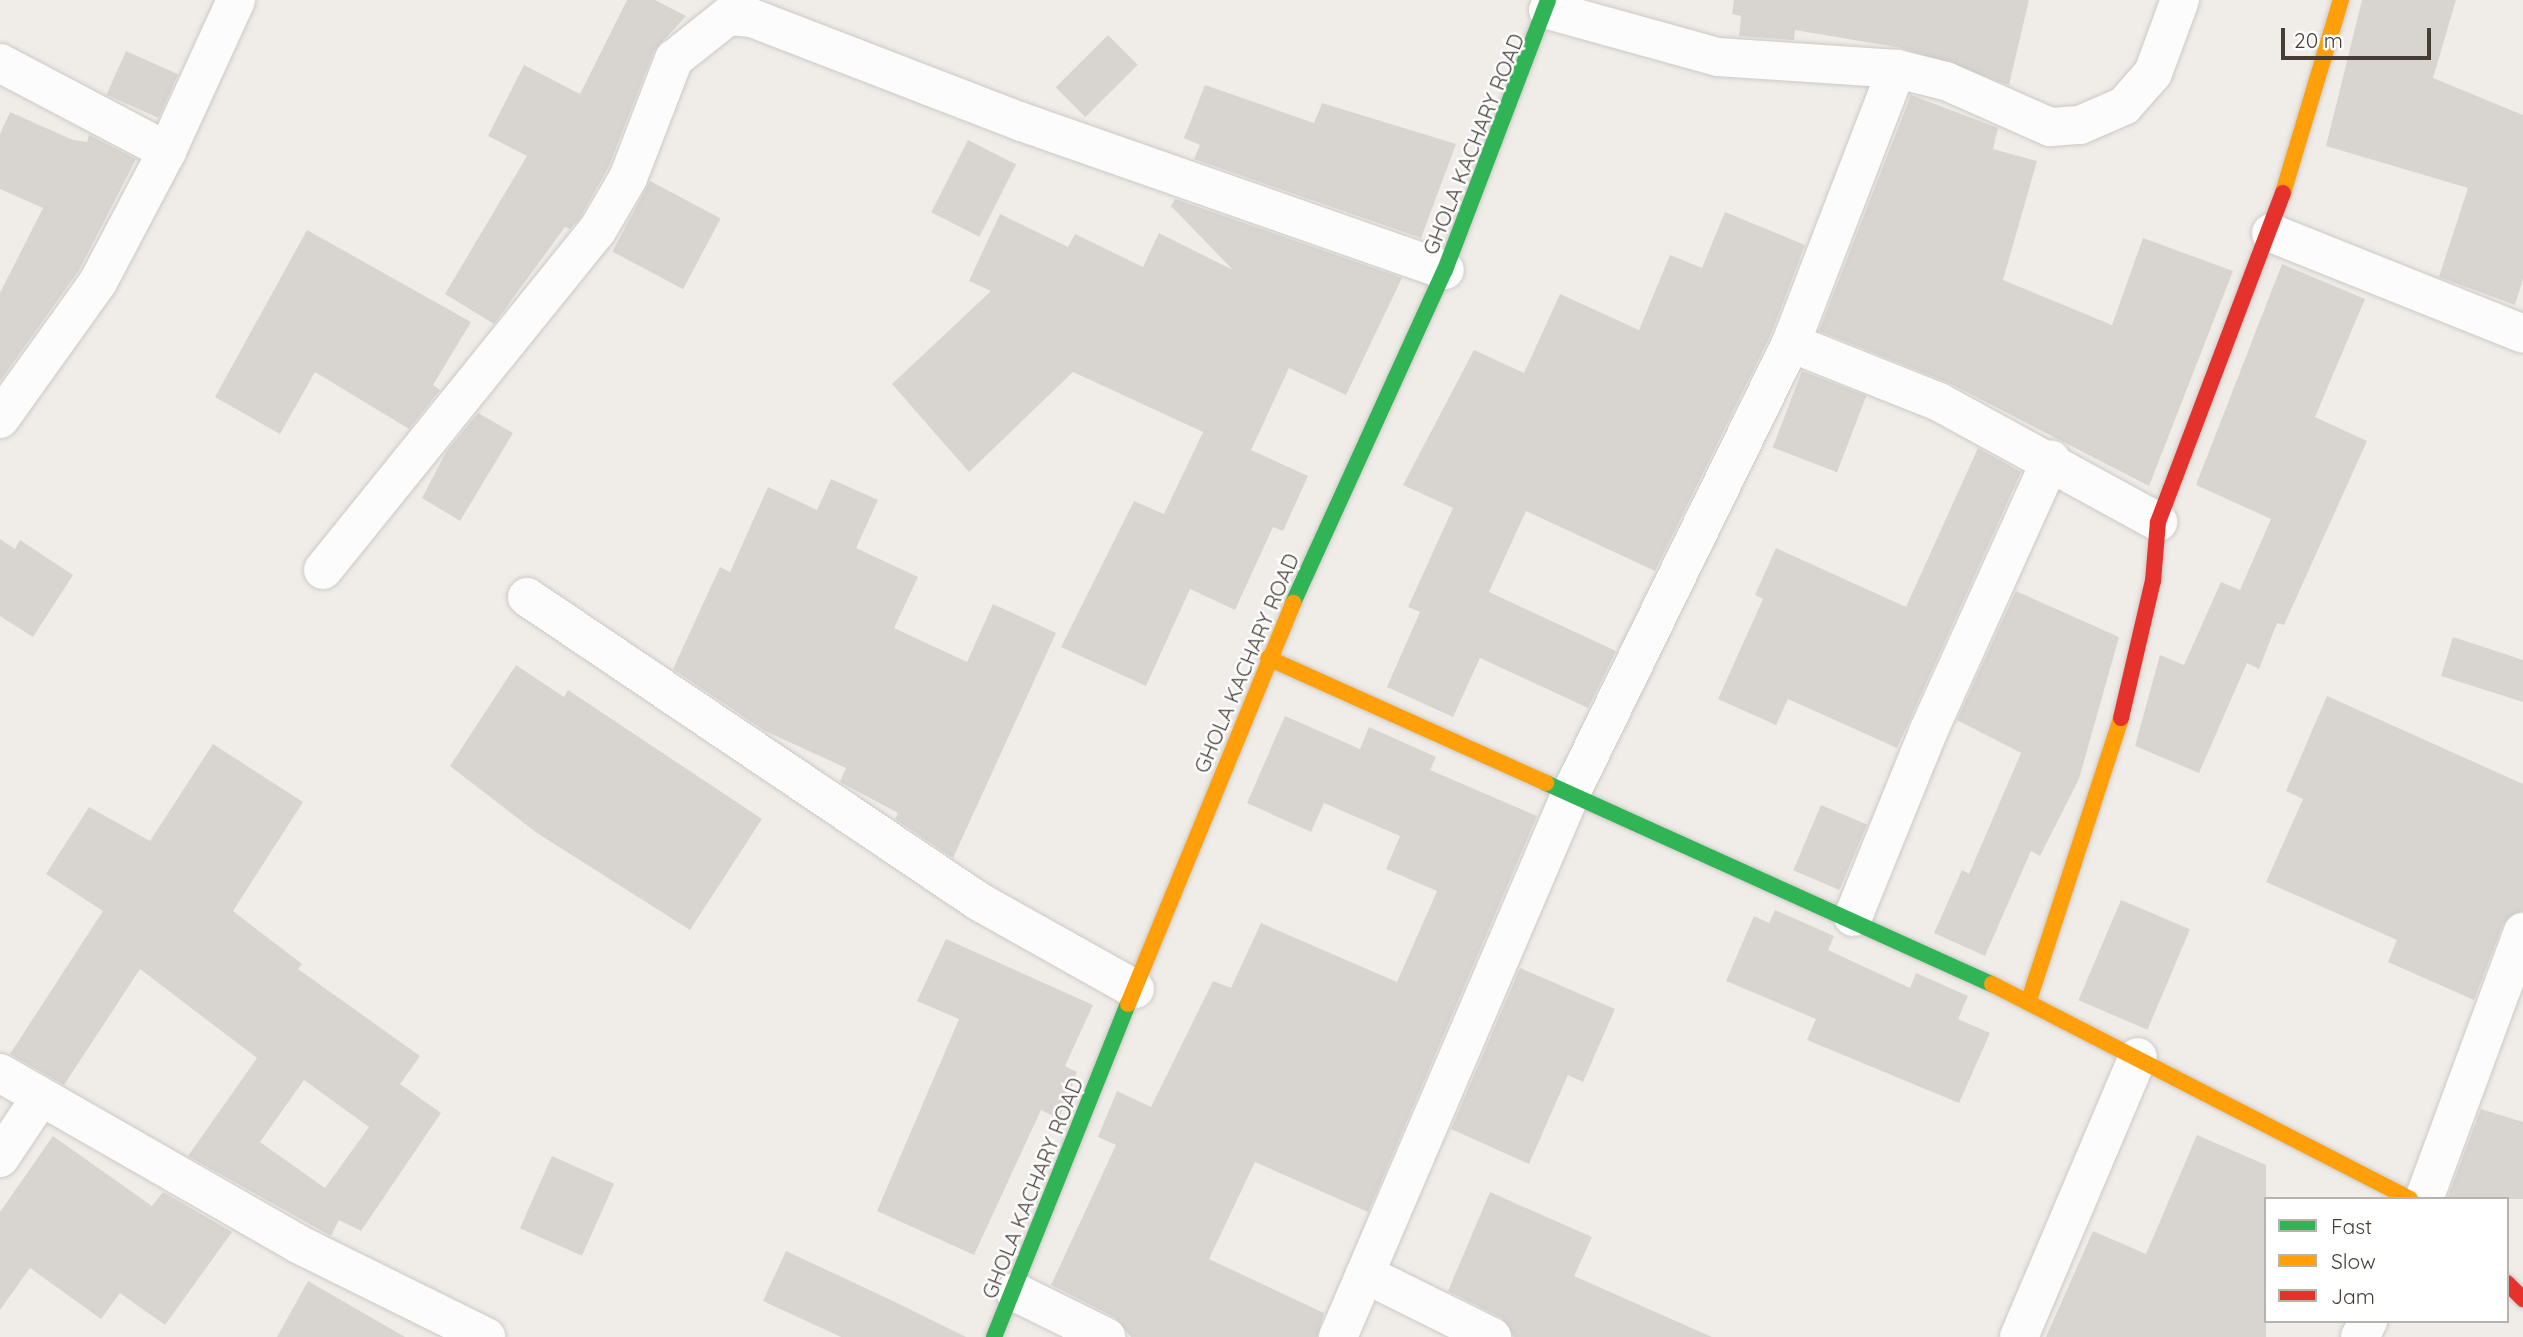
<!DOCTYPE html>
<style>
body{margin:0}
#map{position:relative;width:2523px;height:1337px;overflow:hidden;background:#f0ede9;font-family:Quicksand,sans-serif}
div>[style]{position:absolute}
.building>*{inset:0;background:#d8d5d0;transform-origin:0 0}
.roads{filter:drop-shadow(0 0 2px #cdc9c5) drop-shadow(0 0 2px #cdc9c5)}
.street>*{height:38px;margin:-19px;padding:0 19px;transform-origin:19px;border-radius:19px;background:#fdfcfc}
.fast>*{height:16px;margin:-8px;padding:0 8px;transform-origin:8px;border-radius:8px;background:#30b455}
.slow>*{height:16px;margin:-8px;padding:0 8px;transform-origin:8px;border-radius:8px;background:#ff9f0a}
.jam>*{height:16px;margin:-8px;padding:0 8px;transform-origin:8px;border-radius:8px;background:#e5322d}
span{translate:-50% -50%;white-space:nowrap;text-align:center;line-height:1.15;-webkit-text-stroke:5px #fff;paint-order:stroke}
.street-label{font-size:21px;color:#463e36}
.legend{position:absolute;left:2264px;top:1197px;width:245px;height:126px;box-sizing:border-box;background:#fff;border:2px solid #b5b2af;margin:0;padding:9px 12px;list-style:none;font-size:21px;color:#463e36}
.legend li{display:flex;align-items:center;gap:14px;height:35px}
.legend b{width:35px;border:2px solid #b5b2af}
.scale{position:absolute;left:2281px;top:28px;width:150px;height:32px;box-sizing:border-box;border:4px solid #463e36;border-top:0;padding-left:9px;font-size:21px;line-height:24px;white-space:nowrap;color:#463e36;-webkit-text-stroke:5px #fff;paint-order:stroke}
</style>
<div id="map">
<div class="building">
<i style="clip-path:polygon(627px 0,655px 0,686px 16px,654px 51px,608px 168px,579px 219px,570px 229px,565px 227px,494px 324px,445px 294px,527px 156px,488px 136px,524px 65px,580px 94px)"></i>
<i style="clip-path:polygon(1734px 0,2029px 0,2009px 85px,1902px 48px,1795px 30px,1794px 40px,1739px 36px,1741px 16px,1732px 14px)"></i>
<i style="clip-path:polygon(2362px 0,2456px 0,2433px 78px,2523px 115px,2523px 279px,2515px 305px,2439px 277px,2468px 188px,2326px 146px)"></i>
<i style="left:1108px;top:35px;width:42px;height:74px;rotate:45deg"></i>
<i style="left:126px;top:51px;width:57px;height:48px;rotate:24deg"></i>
<i style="clip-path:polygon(1205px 85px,1314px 123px,1322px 103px,1456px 144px,1421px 238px,1194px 159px,1200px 145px,1184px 138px)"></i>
<i style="clip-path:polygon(1911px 95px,1998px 128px,1993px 149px,2037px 161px,2003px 280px,2112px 325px,2143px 238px,2233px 271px,2149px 486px,1949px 383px,1819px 331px)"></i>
<i style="clip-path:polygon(10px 112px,73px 140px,87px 142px,89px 135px,136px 159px,79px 270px,0 381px,0 293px,43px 208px,0 189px,0 134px)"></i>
<i style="left:968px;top:140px;width:54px;height:81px;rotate:27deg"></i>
<i style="left:650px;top:181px;width:80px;height:80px;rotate:28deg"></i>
<i style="clip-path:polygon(1175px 199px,1402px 278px,1346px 395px,1289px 368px,1251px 450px,1308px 476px,1283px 531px,1273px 527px,1235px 610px,1190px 589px,1146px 686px,1061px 647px,1134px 501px,1164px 514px,1203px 432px,1073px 372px,969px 472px,892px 384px,991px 291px,969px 281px,1000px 214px,1068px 247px,1075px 234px,1143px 267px,1159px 233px,1233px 270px,1171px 206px)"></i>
<i style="clip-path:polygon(1725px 212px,1805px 245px,1771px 334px,1655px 571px,1526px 511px,1489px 592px,1616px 651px,1588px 708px,1480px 658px,1453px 717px,1387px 687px,1420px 612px,1408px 607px,1453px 508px,1403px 485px,1474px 350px,1524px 373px,1560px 294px,1639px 330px,1670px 255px,1702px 268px)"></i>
<i style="clip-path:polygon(307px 230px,471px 322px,433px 385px,440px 390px,409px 429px,315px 372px,280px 434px,215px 397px)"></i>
<i style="clip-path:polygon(2282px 264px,2365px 299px,2315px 417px,2367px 441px,2284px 625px,2277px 623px,2259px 669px,2247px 663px,2199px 773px,2135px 746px,2160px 655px,2184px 665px,2221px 582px,2240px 590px,2271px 519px,2196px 485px)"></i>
<i style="left:1802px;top:371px;width:69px;height:82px;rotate:21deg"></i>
<i style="clip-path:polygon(478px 413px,513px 433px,460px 521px,422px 498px,446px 452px)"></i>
<i style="clip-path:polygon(1978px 448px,2021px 472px,1897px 748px,1788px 699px,1776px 725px,1718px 699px,1763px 599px,1755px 595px,1776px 548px,1906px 607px)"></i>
<i style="clip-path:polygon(831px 479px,878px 500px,856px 548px,918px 577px,894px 628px,967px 662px,993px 604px,1056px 633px,953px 858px,895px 819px,898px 813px,840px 782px,846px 768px,765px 731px,673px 669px,720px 567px,730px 572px,768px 487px,817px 510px)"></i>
<i style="clip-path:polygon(0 539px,15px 549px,20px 540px,73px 575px,33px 637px,0 616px)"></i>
<i style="clip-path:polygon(2016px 591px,2119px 637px,2079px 779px,2040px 856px,2031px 851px,1985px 956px,1934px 933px,1962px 870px,1969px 874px,2021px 753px,1957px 720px)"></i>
<i style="clip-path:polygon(2453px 637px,2523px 660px,2523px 702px,2441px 676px)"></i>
<i style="clip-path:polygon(516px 665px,564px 697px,568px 690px,762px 819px,690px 930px,537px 833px,450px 766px)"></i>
<i style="clip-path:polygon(2327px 696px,2523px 784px,2523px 911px,2503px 924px,2474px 1000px,2388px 962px,2397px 940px,2266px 882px,2303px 799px,2286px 791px)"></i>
<i style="clip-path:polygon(1285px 716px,1360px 749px,1369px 727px,1436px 757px,1430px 770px,1537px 816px,1368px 1212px,1255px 1162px,1209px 1259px,1324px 1313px,1317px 1337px,1131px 1337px,1116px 1318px,1051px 1285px,1116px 1145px,1098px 1137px,1117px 1091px,1151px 1107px,1213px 981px,1231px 988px,1261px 923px,1397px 982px,1437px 891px,1386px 869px,1400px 836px,1324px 803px,1311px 832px,1247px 803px)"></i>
<i style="clip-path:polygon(evenodd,213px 744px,303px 802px,233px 911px,302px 964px,298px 969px,420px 1056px,400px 1084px,441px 1113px,361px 1231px,339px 1220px,331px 1236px,188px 1156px,257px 1058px,140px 969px,64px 1085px,10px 1054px,103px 911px,46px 874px,89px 807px,150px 841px,213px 744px,304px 1080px,369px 1127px,325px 1188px,260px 1142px,304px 1080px)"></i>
<i style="left:1821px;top:805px;width:50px;height:71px;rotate:23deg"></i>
<i style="left:2121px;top:900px;width:75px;height:109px;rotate:23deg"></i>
<i style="clip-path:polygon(1775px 910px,1834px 936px,1828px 950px,1910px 988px,1916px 973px,1968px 996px,1958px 1019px,1990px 1033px,1959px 1103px,1807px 1040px,1816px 1019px,1726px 981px,1754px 916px,1769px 923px)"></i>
<i style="clip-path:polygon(946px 939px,1093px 1005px,1065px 1066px,1077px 1072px,1059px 1119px,1041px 1110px,974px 1255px,877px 1211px,959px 1019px,917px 1001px)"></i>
<i style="clip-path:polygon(1520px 968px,1615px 1009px,1583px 1082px,1568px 1075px,1529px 1164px,1451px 1129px)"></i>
<i style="clip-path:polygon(2481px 1109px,2523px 1122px,2523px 1199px,2447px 1199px)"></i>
<i style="clip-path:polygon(2197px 1135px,2266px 1165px,2266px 1337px,2046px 1337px,2093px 1231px,2146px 1254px)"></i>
<i style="clip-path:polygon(53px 1136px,152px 1206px,163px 1192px,232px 1232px,165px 1325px,120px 1293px,101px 1319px,30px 1268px,0 1310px,0 1212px)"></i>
<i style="left:552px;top:1156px;width:68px;height:79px;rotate:24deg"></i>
<i style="clip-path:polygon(1490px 1192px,1592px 1237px,1574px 1276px,1712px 1337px,1514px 1337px,1502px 1318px,1448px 1291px)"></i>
<i style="clip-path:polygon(786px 1251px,891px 1300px,966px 1337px,841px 1337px,763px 1301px)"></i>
<i style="clip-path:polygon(308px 1281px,405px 1337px,277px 1337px)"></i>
</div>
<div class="roads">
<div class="street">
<i style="left:1548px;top:10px;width:176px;rotate:15.5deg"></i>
<i style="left:1718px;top:57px;width:179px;rotate:3.8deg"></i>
<i style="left:1897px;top:69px;width:50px;rotate:13.8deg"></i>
<i style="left:1946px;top:81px;width:114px;rotate:23.9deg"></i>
<i style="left:2050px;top:127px;width:30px;rotate:-4deg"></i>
<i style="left:2080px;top:125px;width:48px;rotate:-23.4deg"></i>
<i style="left:2124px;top:106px;width:44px;rotate:-48.7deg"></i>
<i style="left:2153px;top:73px;width:78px;rotate:-69.7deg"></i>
<i style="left:0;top:63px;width:189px;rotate:27.8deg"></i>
<i style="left:2271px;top:233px;width:271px;rotate:21.8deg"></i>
<i style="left:1791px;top:343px;width:159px;rotate:21.7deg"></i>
<i style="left:1939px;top:402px;width:250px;rotate:28.7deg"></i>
<i style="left:0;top:419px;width:168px;rotate:-54.4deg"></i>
<i style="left:98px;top:282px;width:148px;rotate:-62.2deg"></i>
<i style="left:167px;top:151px;width:166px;rotate:-65.4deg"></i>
<i style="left:323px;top:570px;width:436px;rotate:-51.1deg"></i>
<i style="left:597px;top:231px;width:61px;rotate:-59.7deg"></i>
<i style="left:628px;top:178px;width:128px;rotate:-68.9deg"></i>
<i style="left:674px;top:59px;width:69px;rotate:-38.5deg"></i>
<i style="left:728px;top:16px;width:24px;rotate:5deg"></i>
<i style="left:752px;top:18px;width:289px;rotate:21.1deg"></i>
<i style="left:1022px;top:122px;width:448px;rotate:19.3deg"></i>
<i style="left:527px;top:597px;width:544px;rotate:33.98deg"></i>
<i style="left:978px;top:901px;width:180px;rotate:29.3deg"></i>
<i style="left:1853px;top:917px;width:200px;rotate:-67.9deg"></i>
<i style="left:1928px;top:732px;width:299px;rotate:-65.7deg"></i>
<i style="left:0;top:1073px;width:344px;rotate:29.8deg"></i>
<i style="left:298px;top:1244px;width:210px;rotate:26.3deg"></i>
<i style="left:0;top:1158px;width:72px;rotate:-56.3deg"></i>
<i style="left:2424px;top:1199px;width:285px;rotate:-69.7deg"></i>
<i style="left:1365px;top:1274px;width:142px;rotate:26.4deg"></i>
<i style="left:1015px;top:1292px;width:102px;rotate:26.3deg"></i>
<i style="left:1338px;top:1337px;width:592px;rotate:-66.81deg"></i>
<i style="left:1571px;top:793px;width:501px;rotate:-63.95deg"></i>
<i style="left:1791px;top:343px;width:294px;rotate:-68.9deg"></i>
<i style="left:2019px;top:1337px;width:304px;rotate:-67deg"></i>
<i style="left:2360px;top:1337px;width:18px;rotate:-63deg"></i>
</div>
<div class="fast">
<i style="left:1293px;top:603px;width:366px;rotate:-65.5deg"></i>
<i style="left:1445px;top:270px;width:289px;rotate:-69.1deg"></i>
<i style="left:1546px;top:783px;width:489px;rotate:24.3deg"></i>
<i style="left:994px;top:1337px;width:359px;rotate:-68.1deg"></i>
</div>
<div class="slow">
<i style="left:2283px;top:193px;width:202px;rotate:-73.3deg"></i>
<i style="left:1268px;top:658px;width:305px;rotate:24.2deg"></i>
<i style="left:1992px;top:984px;width:470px;rotate:27.2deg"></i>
<i style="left:2029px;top:1000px;width:297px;rotate:-71.9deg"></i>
<i style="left:1128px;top:1004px;width:434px;rotate:-67.6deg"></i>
</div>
<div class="jam">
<i style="left:2121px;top:718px;width:141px;rotate:-76.9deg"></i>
<i style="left:2153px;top:581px;width:59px;rotate:-85.2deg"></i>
<i style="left:2158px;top:522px;width:352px;rotate:-69.2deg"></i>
<i style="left:2507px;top:1283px;width:23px;rotate:45deg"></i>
</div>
</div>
<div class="street-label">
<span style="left:1473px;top:144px;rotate:-68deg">GHOLA KACHARY ROAD</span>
<span style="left:1246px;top:663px;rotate:-67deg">GHOLA KACHARY ROAD</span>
<span style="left:1032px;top:1188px;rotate:-68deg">GHOLA KACHARY ROAD</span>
</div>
<ul class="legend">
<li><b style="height:9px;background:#30b455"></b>Fast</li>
<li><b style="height:9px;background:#ff9f0a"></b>Slow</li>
<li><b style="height:9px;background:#e5322d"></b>Jam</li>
</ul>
<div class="scale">20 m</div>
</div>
